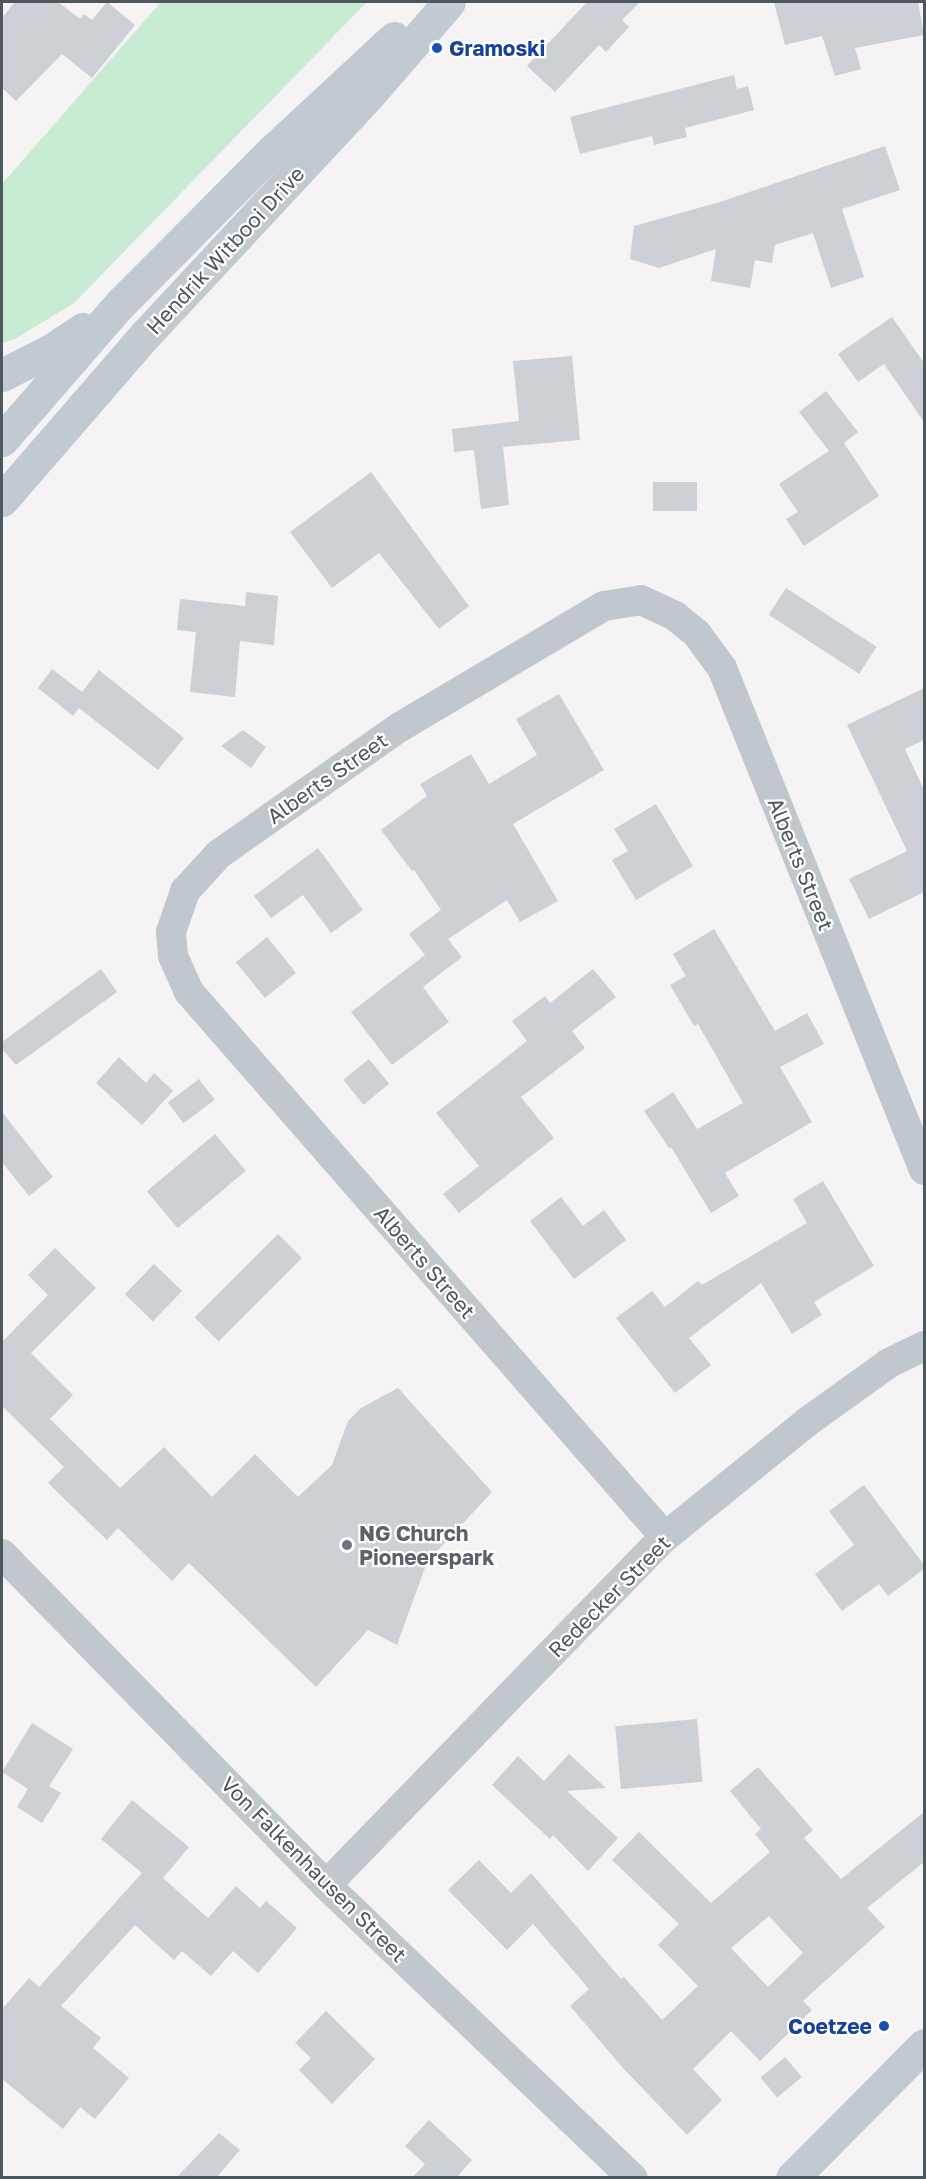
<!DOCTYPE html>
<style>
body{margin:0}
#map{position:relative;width:926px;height:2179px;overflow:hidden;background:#f5f3f3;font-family:"Golos Text",sans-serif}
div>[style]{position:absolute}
.green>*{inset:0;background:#c8ebd3}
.building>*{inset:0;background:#cdd0d4;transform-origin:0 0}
.street>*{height:30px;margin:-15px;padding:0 15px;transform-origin:15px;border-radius:15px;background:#c1c8cd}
.secondary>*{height:33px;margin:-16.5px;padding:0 16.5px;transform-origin:16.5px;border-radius:16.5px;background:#c1cad1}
.dots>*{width:16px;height:16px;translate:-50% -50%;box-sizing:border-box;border:3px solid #fff;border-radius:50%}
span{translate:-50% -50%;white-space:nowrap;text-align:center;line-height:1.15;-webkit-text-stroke:4.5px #fff;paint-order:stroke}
.transit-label{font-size:21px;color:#164399;font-weight:700}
.left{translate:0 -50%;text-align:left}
.right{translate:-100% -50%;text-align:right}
.street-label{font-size:21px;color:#4d575e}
.worship-label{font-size:21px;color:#5b616d;font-weight:700}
.frame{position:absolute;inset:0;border:3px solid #4d575e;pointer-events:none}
</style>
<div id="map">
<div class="green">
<i style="clip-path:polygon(161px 2px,367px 2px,74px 303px,15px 339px,2px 343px,2px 184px)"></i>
</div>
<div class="building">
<i style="clip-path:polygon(15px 2px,58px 2px,80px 19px,84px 14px,92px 20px,107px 2px,135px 25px,92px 78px,62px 54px,16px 101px,2px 88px,2px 18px)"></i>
<i style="clip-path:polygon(587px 2px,640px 2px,622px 20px,629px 27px,606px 52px,599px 45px,555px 92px,527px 66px)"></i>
<i style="clip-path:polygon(774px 2px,918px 2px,924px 35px,855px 48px,861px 69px,835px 76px,822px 36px,785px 45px)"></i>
<i style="clip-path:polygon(734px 75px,737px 89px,748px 86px,754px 110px,685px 128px,687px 137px,654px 145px,652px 136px,580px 154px,570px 117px)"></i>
<i style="clip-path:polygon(885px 146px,900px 190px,842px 209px,864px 277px,831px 288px,813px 233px,775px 245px,772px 263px,755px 260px,750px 288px,711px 281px,716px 249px,659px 268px,630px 259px,634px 226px,720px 202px)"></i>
<i style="clip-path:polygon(892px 317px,924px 363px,924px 422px,884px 364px,858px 382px,838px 354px)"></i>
<i style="clip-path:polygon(572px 356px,580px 440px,503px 447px,509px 505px,481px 509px,474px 450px,454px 452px,452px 429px,519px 421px,513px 361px)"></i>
<i style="clip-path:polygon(826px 391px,858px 432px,844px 443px,879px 496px,804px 546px,786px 519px,798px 512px,779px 484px,829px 451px,799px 412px)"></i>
<i style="clip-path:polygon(371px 472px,469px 606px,439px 629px,379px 553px,332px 588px,290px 532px)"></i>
<i style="left:653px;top:482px;width:44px;height:29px"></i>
<i style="left:786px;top:588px;width:108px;height:32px;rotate:33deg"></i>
<i style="clip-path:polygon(246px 592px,278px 596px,274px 645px,240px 641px,235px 697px,190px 692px,196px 632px,177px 630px,180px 599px,245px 606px)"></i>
<i style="clip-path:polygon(52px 669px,82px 692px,99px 670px,184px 738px,158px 770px,79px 708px,73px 716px,38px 688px)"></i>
<i style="clip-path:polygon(924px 688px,924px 740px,905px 749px,924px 790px,924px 892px,869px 919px,849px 879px,907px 851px,847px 725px)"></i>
<i style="clip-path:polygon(559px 694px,604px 770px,513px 824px,558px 901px,520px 922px,507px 900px,448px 939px,462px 957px,423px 987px,449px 1022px,392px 1065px,351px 1012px,425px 955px,409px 934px,441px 910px,414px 870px,412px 871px,381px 830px,427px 796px,420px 784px,471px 754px,489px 784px,537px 755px,516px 719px)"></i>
<i style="clip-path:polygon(243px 730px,266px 747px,251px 768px,221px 746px)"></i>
<i style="clip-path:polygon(656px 804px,693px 866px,636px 900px,612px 860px,628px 851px,614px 829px)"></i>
<i style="clip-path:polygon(318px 848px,363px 910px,331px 933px,303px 895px,271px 918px,254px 896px)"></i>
<i style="clip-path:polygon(714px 929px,775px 1031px,807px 1013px,824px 1044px,780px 1067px,812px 1122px,725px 1173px,739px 1196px,711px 1213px,671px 1147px,669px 1148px,644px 1111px,673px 1092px,697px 1129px,743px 1103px,698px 1024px,694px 1026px,670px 985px,686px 976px,673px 954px)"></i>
<i style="left:267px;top:937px;width:46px;height:40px;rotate:51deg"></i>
<i style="clip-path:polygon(101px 969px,117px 992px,16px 1065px,2px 1049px,2px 1042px)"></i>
<i style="clip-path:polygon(593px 969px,616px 997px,572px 1031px,585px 1048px,521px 1097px,554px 1138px,459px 1213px,443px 1194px,479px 1166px,436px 1113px,527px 1041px,512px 1021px,545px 996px,550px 1003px)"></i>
<i style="clip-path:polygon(119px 1057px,146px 1083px,154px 1073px,173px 1091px,142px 1125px,96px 1083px)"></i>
<i style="left:369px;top:1059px;width:32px;height:33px;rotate:51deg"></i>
<i style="left:199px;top:1079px;width:26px;height:39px;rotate:53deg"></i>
<i style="clip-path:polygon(2px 1112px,53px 1177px,29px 1196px,2px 1162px)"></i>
<i style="left:215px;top:1134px;width:48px;height:89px;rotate:50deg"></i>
<i style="clip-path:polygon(823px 1181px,874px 1266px,814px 1302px,822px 1315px,792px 1334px,761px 1283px,689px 1338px,711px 1365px,675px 1393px,616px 1318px,652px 1291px,665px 1307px,698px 1281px,702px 1285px,807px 1223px,793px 1199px)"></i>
<i style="clip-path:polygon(561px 1197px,583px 1226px,604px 1210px,626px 1240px,574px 1279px,530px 1221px)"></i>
<i style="left:278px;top:1234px;width:34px;height:118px;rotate:45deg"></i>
<i style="clip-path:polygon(55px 1248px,96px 1288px,31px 1353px,73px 1395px,50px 1419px,120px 1488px,164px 1447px,212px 1497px,255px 1454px,298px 1497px,332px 1465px,348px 1421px,361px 1408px,398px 1388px,492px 1492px,427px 1562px,397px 1645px,368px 1630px,316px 1687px,189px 1563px,172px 1581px,118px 1528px,107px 1540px,48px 1483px,64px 1467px,2px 1406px,2px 1342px,48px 1295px,28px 1275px)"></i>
<i style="left:154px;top:1264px;width:39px;height:42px;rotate:44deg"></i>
<i style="clip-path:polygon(864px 1485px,924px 1565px,924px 1569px,888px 1596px,879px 1584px,842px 1611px,815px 1574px,854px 1545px,829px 1511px)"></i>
<i style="left:697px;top:1719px;width:63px;height:82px;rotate:85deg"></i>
<i style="clip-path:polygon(32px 1723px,73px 1749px,49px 1786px,61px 1793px,42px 1823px,17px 1807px,28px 1789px,2px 1772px)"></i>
<i style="clip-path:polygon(569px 1754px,606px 1788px,567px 1791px,618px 1838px,588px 1871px,553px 1835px,550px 1839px,492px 1785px,518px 1756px,544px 1781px)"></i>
<i style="clip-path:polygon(evenodd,758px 1767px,813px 1830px,804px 1838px,841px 1879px,924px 1812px,924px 1862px,867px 1908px,885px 1927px,803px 2001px,812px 2010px,760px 2061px,731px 2031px,693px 2069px,722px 2100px,687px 2135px,623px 2068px,570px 2006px,589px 1989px,533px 1924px,507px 1950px,448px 1890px,479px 1860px,511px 1893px,531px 1873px,621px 1979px,624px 1977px,662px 2020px,698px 1986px,658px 1945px,679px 1924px,612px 1860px,639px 1832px,711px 1903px,770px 1852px,755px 1834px,761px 1829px,730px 1791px,758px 1767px,769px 1916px,803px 1953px,768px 1987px,731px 1948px,769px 1916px)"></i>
<i style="clip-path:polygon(132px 1800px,189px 1847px,163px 1878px,208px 1918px,236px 1886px,260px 1908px,266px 1901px,297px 1928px,258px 1973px,233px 1951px,211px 1976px,182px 1951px,174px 1960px,135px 1925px,61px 2006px,101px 2038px,93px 2048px,129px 2078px,95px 2119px,80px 2107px,63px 2129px,2px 2079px,2px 2009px,29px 1978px,39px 1987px,142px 1873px,101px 1839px)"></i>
<i style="clip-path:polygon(326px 2011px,375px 2059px,332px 2104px,299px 2070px,311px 2058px,295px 2043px)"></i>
<i style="left:785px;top:2057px;width:26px;height:32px;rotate:50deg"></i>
<i style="clip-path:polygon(429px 2120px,472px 2160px,456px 2178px,412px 2178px,425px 2164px,405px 2146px)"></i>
<i style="clip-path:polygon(219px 2133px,240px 2150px,216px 2178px,176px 2178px)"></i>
</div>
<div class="street">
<i style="left:665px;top:1537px;width:724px;rotate:-131.13deg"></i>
<i style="left:189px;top:992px;width:39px;rotate:-114deg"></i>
<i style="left:173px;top:956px;width:24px;rotate:-95deg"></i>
<i style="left:171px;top:932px;width:43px;rotate:-71.1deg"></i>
<i style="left:185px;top:891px;width:50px;rotate:-47.4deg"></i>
<i style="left:219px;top:854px;width:221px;rotate:-35.1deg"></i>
<i style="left:400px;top:727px;width:237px;rotate:-30.7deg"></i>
<i style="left:604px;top:606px;width:37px;rotate:-9deg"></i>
<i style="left:641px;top:600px;width:38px;rotate:25deg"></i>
<i style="left:675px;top:616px;width:28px;rotate:39deg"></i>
<i style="left:697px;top:634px;width:42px;rotate:53.7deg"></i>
<i style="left:722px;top:668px;width:541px;rotate:68.08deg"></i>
<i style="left:2px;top:1554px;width:463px;rotate:45.6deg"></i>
<i style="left:326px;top:1885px;width:424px;rotate:43.7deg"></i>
<i style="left:326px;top:1885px;width:486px;rotate:-45.8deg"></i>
<i style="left:665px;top:1537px;width:183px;rotate:-39deg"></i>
<i style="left:807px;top:1422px;width:101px;rotate:-35.7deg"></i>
<i style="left:889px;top:1363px;width:39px;rotate:-26deg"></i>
</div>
<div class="secondary">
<i style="left:2px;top:375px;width:57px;rotate:-27deg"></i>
<i style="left:53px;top:349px;width:36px;rotate:-34deg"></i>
<i style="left:2px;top:440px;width:180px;rotate:-49.1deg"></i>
<i style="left:120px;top:304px;width:217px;rotate:-45.2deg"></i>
<i style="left:273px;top:150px;width:165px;rotate:-42.8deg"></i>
<i style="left:2px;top:500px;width:218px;rotate:-49.1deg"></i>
<i style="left:145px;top:335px;width:325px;rotate:-47deg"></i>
<i style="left:367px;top:97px;width:125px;rotate:-49.2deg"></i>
<i style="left:792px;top:2178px;width:187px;rotate:-45.2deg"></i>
</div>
<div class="dots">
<i style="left:437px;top:48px;background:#1a4fb4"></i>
<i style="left:347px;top:1545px;background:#6b7280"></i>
<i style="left:884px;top:2026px;background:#1a4fb4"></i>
</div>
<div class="transit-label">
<span class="left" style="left:449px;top:48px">Gramoski</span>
<span class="right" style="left:872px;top:2026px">Coetzee</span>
</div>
<div class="street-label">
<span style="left:225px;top:250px;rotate:-47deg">Hendrik Witbooi Drive</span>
<span style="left:327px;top:778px;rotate:-35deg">Alberts Street</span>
<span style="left:801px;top:864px;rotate:68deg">Alberts Street</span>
<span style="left:425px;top:1262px;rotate:49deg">Alberts Street</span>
<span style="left:609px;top:1596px;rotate:-45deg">Redecker Street</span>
<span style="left:314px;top:1869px;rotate:45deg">Von Falkenhausen Street</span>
</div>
<div class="worship-label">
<span class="left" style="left:359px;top:1545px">NG Church<br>Pioneerspark</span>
</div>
<div class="frame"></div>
</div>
